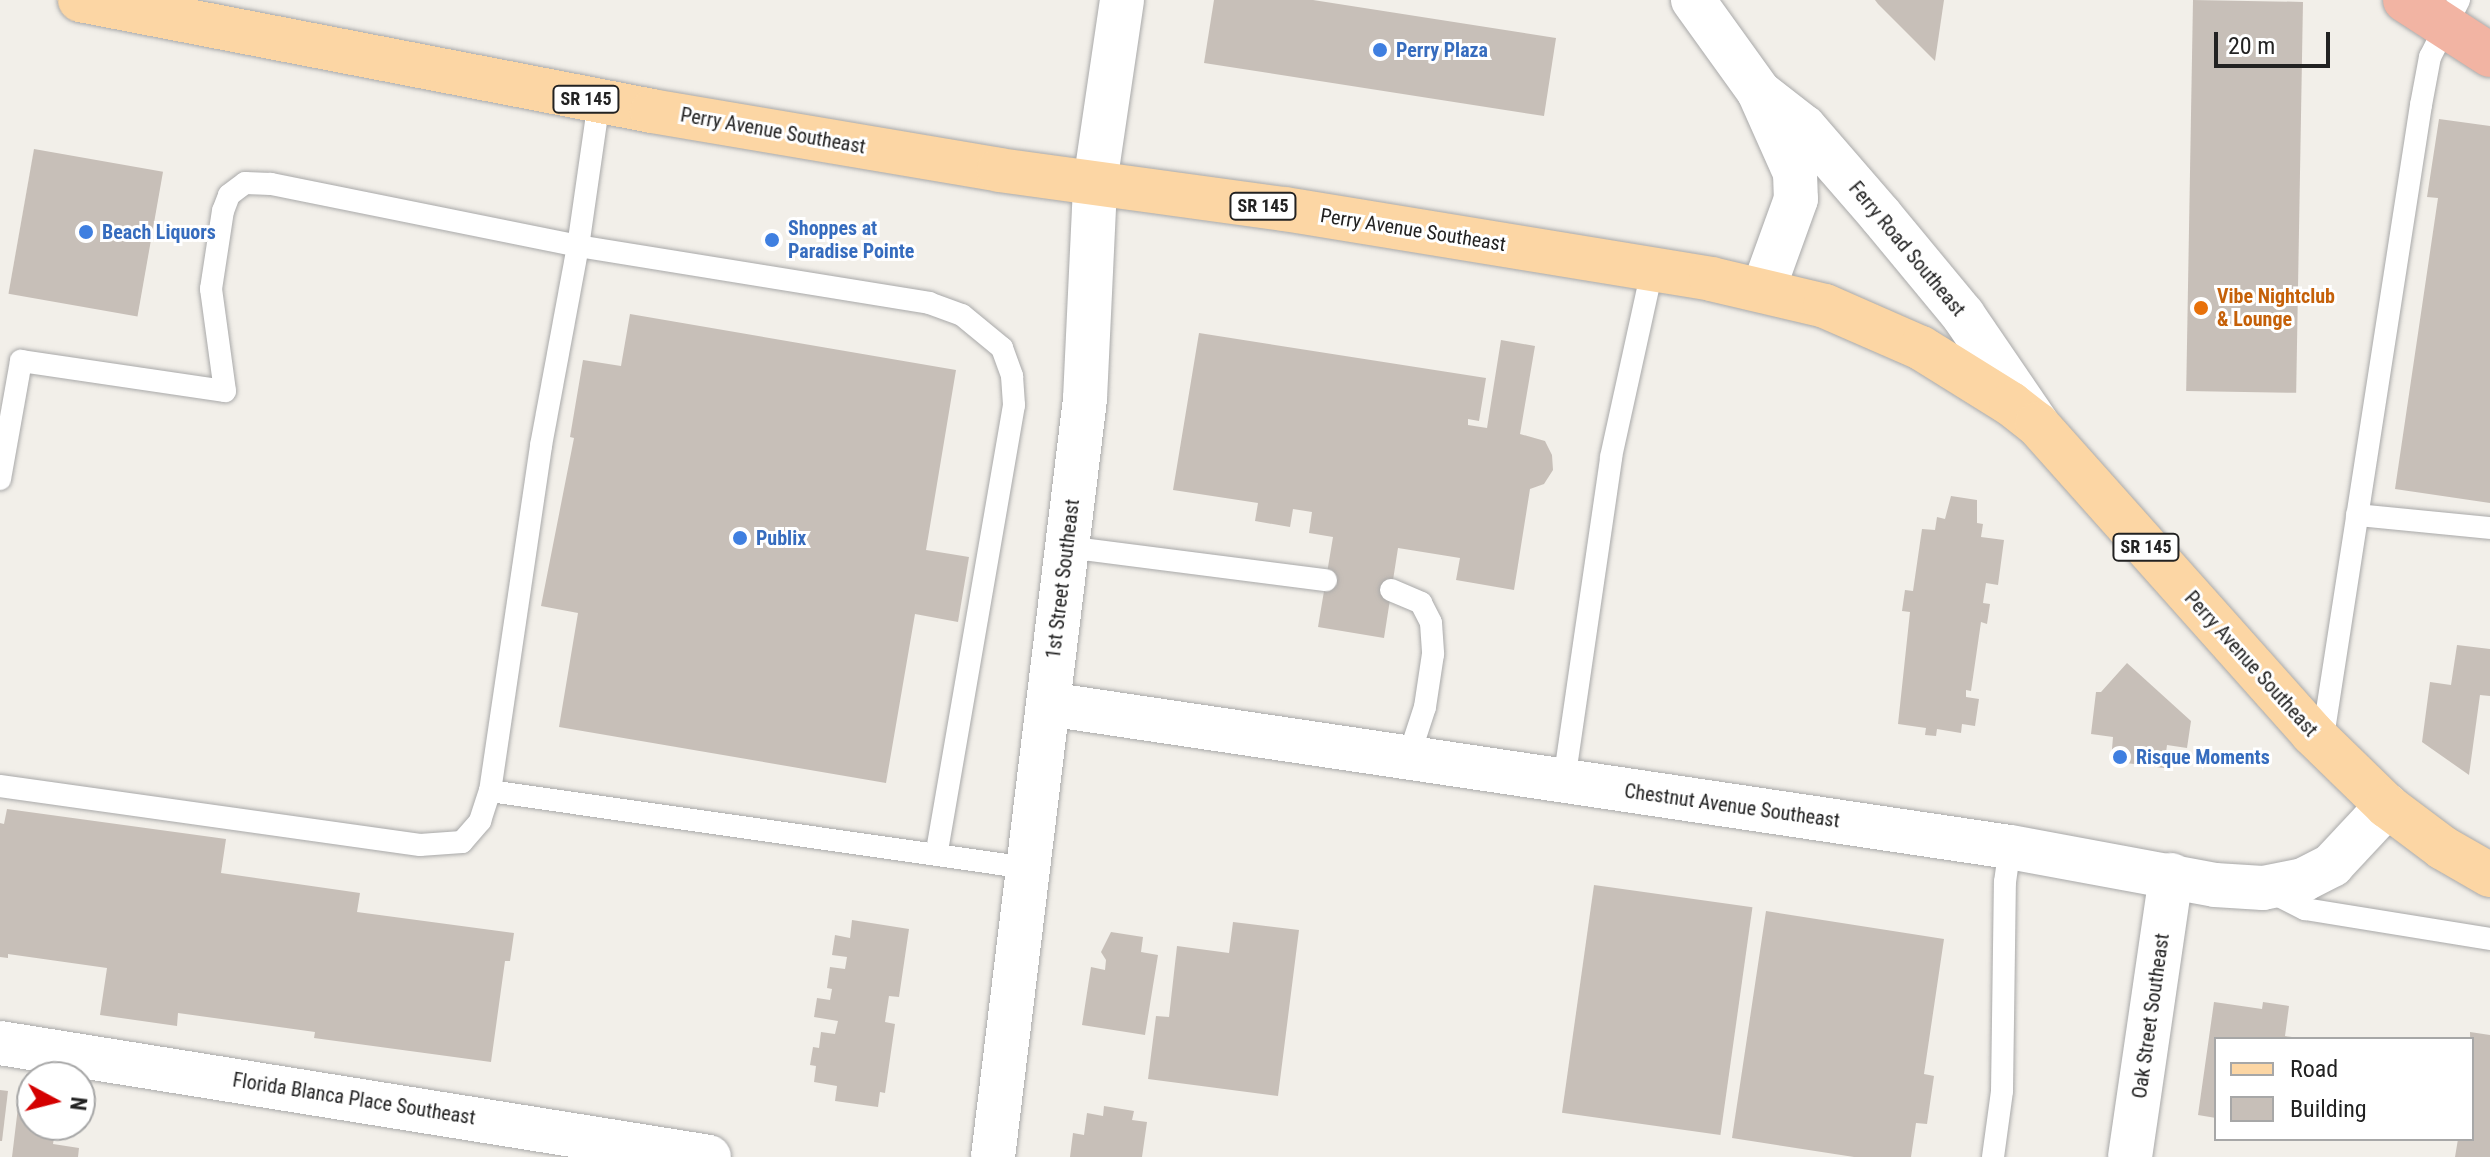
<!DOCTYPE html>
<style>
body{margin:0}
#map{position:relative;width:2490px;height:1157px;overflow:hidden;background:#f2efe9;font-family:"Roboto Condensed",sans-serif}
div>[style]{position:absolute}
.building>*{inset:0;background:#c7bfb8;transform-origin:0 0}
.roads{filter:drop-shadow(0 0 2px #a9a9a9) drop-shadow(0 0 2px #a9a9a9)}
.service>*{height:22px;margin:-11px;padding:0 11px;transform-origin:11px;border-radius:11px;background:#fff}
.minor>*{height:44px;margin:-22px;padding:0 22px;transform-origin:22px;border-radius:22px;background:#fff}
.tertiary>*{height:44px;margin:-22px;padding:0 22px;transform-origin:22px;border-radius:22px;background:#fff}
.primary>*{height:44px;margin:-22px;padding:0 22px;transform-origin:22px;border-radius:22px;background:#fcd6a4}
.trunk>*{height:44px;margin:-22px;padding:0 22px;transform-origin:22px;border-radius:22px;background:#f2b4a3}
.dots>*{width:22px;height:22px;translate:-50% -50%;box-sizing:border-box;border:4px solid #fff;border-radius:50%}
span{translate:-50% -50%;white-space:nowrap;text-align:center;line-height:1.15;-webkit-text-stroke:6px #fff;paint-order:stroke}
.shield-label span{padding:2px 6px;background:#fff;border:2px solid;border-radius:6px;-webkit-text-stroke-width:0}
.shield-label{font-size:18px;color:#222;font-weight:700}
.shop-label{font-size:20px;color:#366cbe;font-weight:700}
.left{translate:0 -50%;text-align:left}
.street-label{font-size:20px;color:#222}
.food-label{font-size:20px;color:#c56008;font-weight:700}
.legend{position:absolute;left:2214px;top:1037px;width:260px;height:104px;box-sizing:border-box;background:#fff;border:2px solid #a7a7a7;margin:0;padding:10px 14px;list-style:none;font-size:24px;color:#222}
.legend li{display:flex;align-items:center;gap:16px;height:40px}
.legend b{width:40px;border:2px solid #a7a7a7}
.north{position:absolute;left:16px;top:1061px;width:80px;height:80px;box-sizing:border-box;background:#fff;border:2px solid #a7a7a7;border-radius:50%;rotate:97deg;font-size:22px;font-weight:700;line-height:32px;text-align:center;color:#222}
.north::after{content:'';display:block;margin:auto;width:28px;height:36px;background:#d40000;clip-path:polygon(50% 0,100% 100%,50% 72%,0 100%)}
.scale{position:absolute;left:2214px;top:32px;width:116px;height:36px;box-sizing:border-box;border:4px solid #222;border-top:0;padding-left:10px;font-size:24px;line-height:28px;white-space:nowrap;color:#222;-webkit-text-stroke:6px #fff;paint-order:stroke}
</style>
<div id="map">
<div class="building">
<i style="clip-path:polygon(1214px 0,1313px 0,1556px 38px,1544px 116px,1204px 63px)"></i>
<i style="clip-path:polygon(1875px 0,1944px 0,1935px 61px,1878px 4px)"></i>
<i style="left:2193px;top:0;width:110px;height:391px;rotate:1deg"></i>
<i style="clip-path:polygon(2439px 119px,2490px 126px,2490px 503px,2395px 489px,2438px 198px,2427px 197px)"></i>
<i style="left:34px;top:149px;width:131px;height:147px;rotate:10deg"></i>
<i style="clip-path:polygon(630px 314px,956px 370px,926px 550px,969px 557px,958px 622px,915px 614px,886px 783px,559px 727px,578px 613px,541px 606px,574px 438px,570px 437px,583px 360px,621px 366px)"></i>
<i style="clip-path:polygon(1199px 333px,1486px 378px,1479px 421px,1468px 419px,1468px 425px,1487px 428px,1501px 340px,1535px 346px,1520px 434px,1545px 441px,1552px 455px,1553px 470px,1544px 484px,1530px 489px,1514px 590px,1456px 580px,1460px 558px,1398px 548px,1384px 638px,1318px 627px,1333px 537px,1309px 533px,1312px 512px,1293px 509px,1290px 527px,1255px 521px,1258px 503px,1173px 490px)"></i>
<i style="clip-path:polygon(1951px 496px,1977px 500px,1977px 523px,1983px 524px,1981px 537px,2004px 540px,1998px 585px,1986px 583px,1983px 603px,1990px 604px,1987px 624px,1981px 622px,1971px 691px,1966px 690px,1966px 697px,1979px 699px,1975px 726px,1962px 724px,1961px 733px,1937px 729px,1936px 736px,1925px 735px,1926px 728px,1898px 724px,1910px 612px,1902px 611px,1905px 590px,1913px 591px,1922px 529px,1935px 530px,1937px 517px,1945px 519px)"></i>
<i style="clip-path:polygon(2457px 645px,2490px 649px,2490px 696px,2480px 695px,2469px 775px,2422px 742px,2430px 682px,2451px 685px)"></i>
<i style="clip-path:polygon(2127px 663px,2191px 721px,2187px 748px,2167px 745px,2164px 768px,2111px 761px,2113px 737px,2091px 734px,2096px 692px,2101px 692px)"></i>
<i style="clip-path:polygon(7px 809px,226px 839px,221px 873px,360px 893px,357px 912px,514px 933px,510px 961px,505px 961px,491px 1062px,314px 1038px,315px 1032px,178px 1013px,177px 1026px,100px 1015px,107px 968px,8px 954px,8px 958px,0 957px,0 823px,4px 824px)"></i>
<i style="left:1594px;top:885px;width:160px;height:230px;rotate:8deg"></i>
<i style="clip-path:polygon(1766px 911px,1944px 939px,1924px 1074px,1934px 1076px,1927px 1124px,1916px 1123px,1911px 1157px,1854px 1157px,1732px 1138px)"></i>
<i style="clip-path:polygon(852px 920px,909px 929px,899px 997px,889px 996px,885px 1022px,895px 1024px,885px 1093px,880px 1092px,878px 1107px,835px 1101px,837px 1086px,814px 1082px,816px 1066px,810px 1065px,813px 1047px,819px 1048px,821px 1032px,835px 1034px,838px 1021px,814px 1017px,817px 998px,830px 1000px,832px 989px,827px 988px,830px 967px,845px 969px,847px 957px,832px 955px,835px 935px,850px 938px)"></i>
<i style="clip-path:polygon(1233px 922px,1299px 930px,1278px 1096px,1148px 1079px,1156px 1016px,1169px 1017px,1177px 946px,1229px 953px)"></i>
<i style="clip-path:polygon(1111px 932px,1143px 937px,1141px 952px,1158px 955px,1145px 1035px,1082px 1025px,1091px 967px,1105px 970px,1106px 960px,1101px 952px)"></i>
<i style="clip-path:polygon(2214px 1002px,2262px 1009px,2263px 1002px,2289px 1006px,2285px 1036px,2292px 1037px,2216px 1039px,2216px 1118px,2198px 1115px)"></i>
<i style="clip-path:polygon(2470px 1032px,2490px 1035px,2490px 1157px,2455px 1157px,2458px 1139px,2472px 1139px)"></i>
<i style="clip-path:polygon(0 1090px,8px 1091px,2px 1141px,0 1141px)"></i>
<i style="clip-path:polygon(19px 1099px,32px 1100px,32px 1125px,56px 1125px,53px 1144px,79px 1148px,78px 1157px,12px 1157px)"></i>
<i style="clip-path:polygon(1104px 1106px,1134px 1111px,1132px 1120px,1147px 1122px,1142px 1157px,1070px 1157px,1073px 1133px,1084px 1135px,1087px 1113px,1103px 1116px)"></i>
</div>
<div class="roads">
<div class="service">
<i style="left:599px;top:101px;width:147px;rotate:98.2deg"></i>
<i style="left:578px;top:246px;width:203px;rotate:100.5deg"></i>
<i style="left:541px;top:446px;width:349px;rotate:98.4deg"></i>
<i style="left:490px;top:791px;width:543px;rotate:8.15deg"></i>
<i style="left:0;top:479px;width:120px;rotate:-79.9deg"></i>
<i style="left:21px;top:361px;width:206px;rotate:8.4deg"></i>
<i style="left:225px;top:391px;width:103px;rotate:-97.8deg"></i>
<i style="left:211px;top:289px;width:79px;rotate:-81.3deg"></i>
<i style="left:223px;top:211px;width:17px;rotate:-69deg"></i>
<i style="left:229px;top:195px;width:20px;rotate:-37deg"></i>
<i style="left:245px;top:183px;width:26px;rotate:2deg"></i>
<i style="left:271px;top:184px;width:313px;rotate:11.4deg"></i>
<i style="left:578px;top:246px;width:356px;rotate:9.2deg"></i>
<i style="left:929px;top:303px;width:35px;rotate:20deg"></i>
<i style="left:962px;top:315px;width:52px;rotate:39.5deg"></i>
<i style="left:1002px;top:348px;width:30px;rotate:70deg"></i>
<i style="left:1012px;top:376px;width:29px;rotate:86deg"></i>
<i style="left:1014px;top:405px;width:455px;rotate:99.8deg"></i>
<i style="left:2357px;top:515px;width:134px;rotate:5.6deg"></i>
<i style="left:1067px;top:547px;width:261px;rotate:7.3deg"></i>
<i style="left:1391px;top:590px;width:33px;rotate:23deg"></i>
<i style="left:1421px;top:603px;width:22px;rotate:63deg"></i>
<i style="left:1431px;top:623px;width:31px;rotate:86deg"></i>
<i style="left:1433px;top:654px;width:54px;rotate:98.6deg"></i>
<i style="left:1425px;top:707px;width:55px;rotate:108.1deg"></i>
<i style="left:2322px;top:743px;width:646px;rotate:-81.18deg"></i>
<i style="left:2421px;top:105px;width:49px;rotate:-79.4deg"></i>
<i style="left:2430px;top:57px;width:64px;rotate:-63deg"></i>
<i style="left:1564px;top:781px;width:327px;rotate:-81.7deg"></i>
<i style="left:1611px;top:457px;width:191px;rotate:-77.6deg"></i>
<i style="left:0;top:786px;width:424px;rotate:8deg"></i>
<i style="left:420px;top:845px;width:42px;rotate:-4.1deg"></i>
<i style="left:462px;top:842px;width:28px;rotate:-49deg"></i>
<i style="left:480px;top:821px;width:32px;rotate:-72deg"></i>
<i style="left:2271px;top:892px;width:38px;rotate:27deg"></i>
<i style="left:2305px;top:909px;width:187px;rotate:9.2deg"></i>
<i style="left:1993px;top:1157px;width:67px;rotate:-82.2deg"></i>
<i style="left:2002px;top:1091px;width:209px;rotate:-89.2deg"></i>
<i style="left:2005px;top:882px;width:35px;rotate:-82deg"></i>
</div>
<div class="minor">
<i style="left:1693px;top:0;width:113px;rotate:54.3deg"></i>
<i style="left:1759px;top:92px;width:89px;rotate:66deg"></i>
<i style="left:1795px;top:173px;width:26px;rotate:88deg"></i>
<i style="left:1796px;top:199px;width:97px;rotate:109.9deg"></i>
<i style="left:1759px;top:92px;width:57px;rotate:37.9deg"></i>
<i style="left:1804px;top:127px;width:118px;rotate:49.1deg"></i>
<i style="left:1881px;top:216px;width:129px;rotate:50.4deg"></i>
<i style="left:1963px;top:315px;width:130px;rotate:55.7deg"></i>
<i style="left:1048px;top:704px;width:973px;rotate:8.46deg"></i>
<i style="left:2010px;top:847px;width:208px;rotate:10.5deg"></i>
<i style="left:2215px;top:885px;width:48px;rotate:3.6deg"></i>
<i style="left:2263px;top:888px;width:41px;rotate:-11.3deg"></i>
<i style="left:2303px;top:880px;width:33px;rotate:-27deg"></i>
<i style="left:2332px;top:865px;width:81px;rotate:-47deg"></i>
<i style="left:0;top:1043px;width:718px;rotate:9.13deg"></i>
<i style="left:993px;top:1157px;width:764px;rotate:-83.08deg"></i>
<i style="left:1085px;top:399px;width:216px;rotate:-87.3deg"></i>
<i style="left:2130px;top:1157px;width:285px;rotate:-81.7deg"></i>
</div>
<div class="tertiary">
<i style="left:1095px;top:183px;width:185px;rotate:-81.6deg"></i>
</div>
<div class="primary">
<i style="left:80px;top:0;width:583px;rotate:10.98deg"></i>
<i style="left:652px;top:111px;width:352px;rotate:9.6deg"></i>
<i style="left:999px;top:170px;width:289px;rotate:7.8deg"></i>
<i style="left:1285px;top:209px;width:432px;rotate:9.3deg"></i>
<i style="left:1711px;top:279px;width:117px;rotate:13.3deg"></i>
<i style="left:1825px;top:306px;width:105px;rotate:23.6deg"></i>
<i style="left:1921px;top:348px;width:106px;rotate:31.9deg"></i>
<i style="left:2011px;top:404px;width:33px;rotate:38deg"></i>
<i style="left:2037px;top:424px;width:414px;rotate:48.3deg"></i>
<i style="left:2312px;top:733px;width:105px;rotate:44.2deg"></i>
<i style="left:2387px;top:806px;width:70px;rotate:36.9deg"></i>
<i style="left:2443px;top:848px;width:54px;rotate:29.9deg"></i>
</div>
<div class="trunk">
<i style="left:2405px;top:0;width:101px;rotate:32.9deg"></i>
</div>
</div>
<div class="dots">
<i style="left:1380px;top:50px;background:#3f7fe0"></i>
<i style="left:86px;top:232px;background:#3f7fe0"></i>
<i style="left:772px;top:240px;background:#3f7fe0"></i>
<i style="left:2201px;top:308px;background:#e8710a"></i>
<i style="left:740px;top:538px;background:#3f7fe0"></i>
<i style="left:2120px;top:757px;background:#3f7fe0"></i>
</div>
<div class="shield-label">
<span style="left:586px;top:99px">SR 145</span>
<span style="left:1263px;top:206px">SR 145</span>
<span style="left:2146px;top:547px">SR 145</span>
</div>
<div class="shop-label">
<span class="left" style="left:1396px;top:50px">Perry Plaza</span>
<span class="left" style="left:788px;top:240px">Shoppes at<br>Paradise Pointe</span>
<span class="left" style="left:102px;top:232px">Beach Liquors</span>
<span class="left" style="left:756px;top:538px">Publix</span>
<span class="left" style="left:2136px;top:757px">Risque Moments</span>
</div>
<div class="street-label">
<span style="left:773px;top:131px;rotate:10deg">Perry Avenue Southeast</span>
<span style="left:1413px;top:230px;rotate:9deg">Perry Avenue Southeast</span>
<span style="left:1907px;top:249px;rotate:50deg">Ferry Road Southeast</span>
<span style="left:1063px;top:579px;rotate:-83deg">1st Street Southeast</span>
<span style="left:2251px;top:664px;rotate:48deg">Perry Avenue Southeast</span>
<span style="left:1732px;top:806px;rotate:8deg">Chestnut Avenue Southeast</span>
<span style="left:2151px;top:1016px;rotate:-82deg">Oak Street Southeast</span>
<span style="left:354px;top:1099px;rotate:9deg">Florida Blanca Place Southeast</span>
</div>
<div class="food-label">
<span class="left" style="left:2217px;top:308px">Vibe Nightclub<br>&amp; Lounge</span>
</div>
<ul class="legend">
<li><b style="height:10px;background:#fcd6a4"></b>Road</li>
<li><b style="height:22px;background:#c7bfb8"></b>Building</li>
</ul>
<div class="north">N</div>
<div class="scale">20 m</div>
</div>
